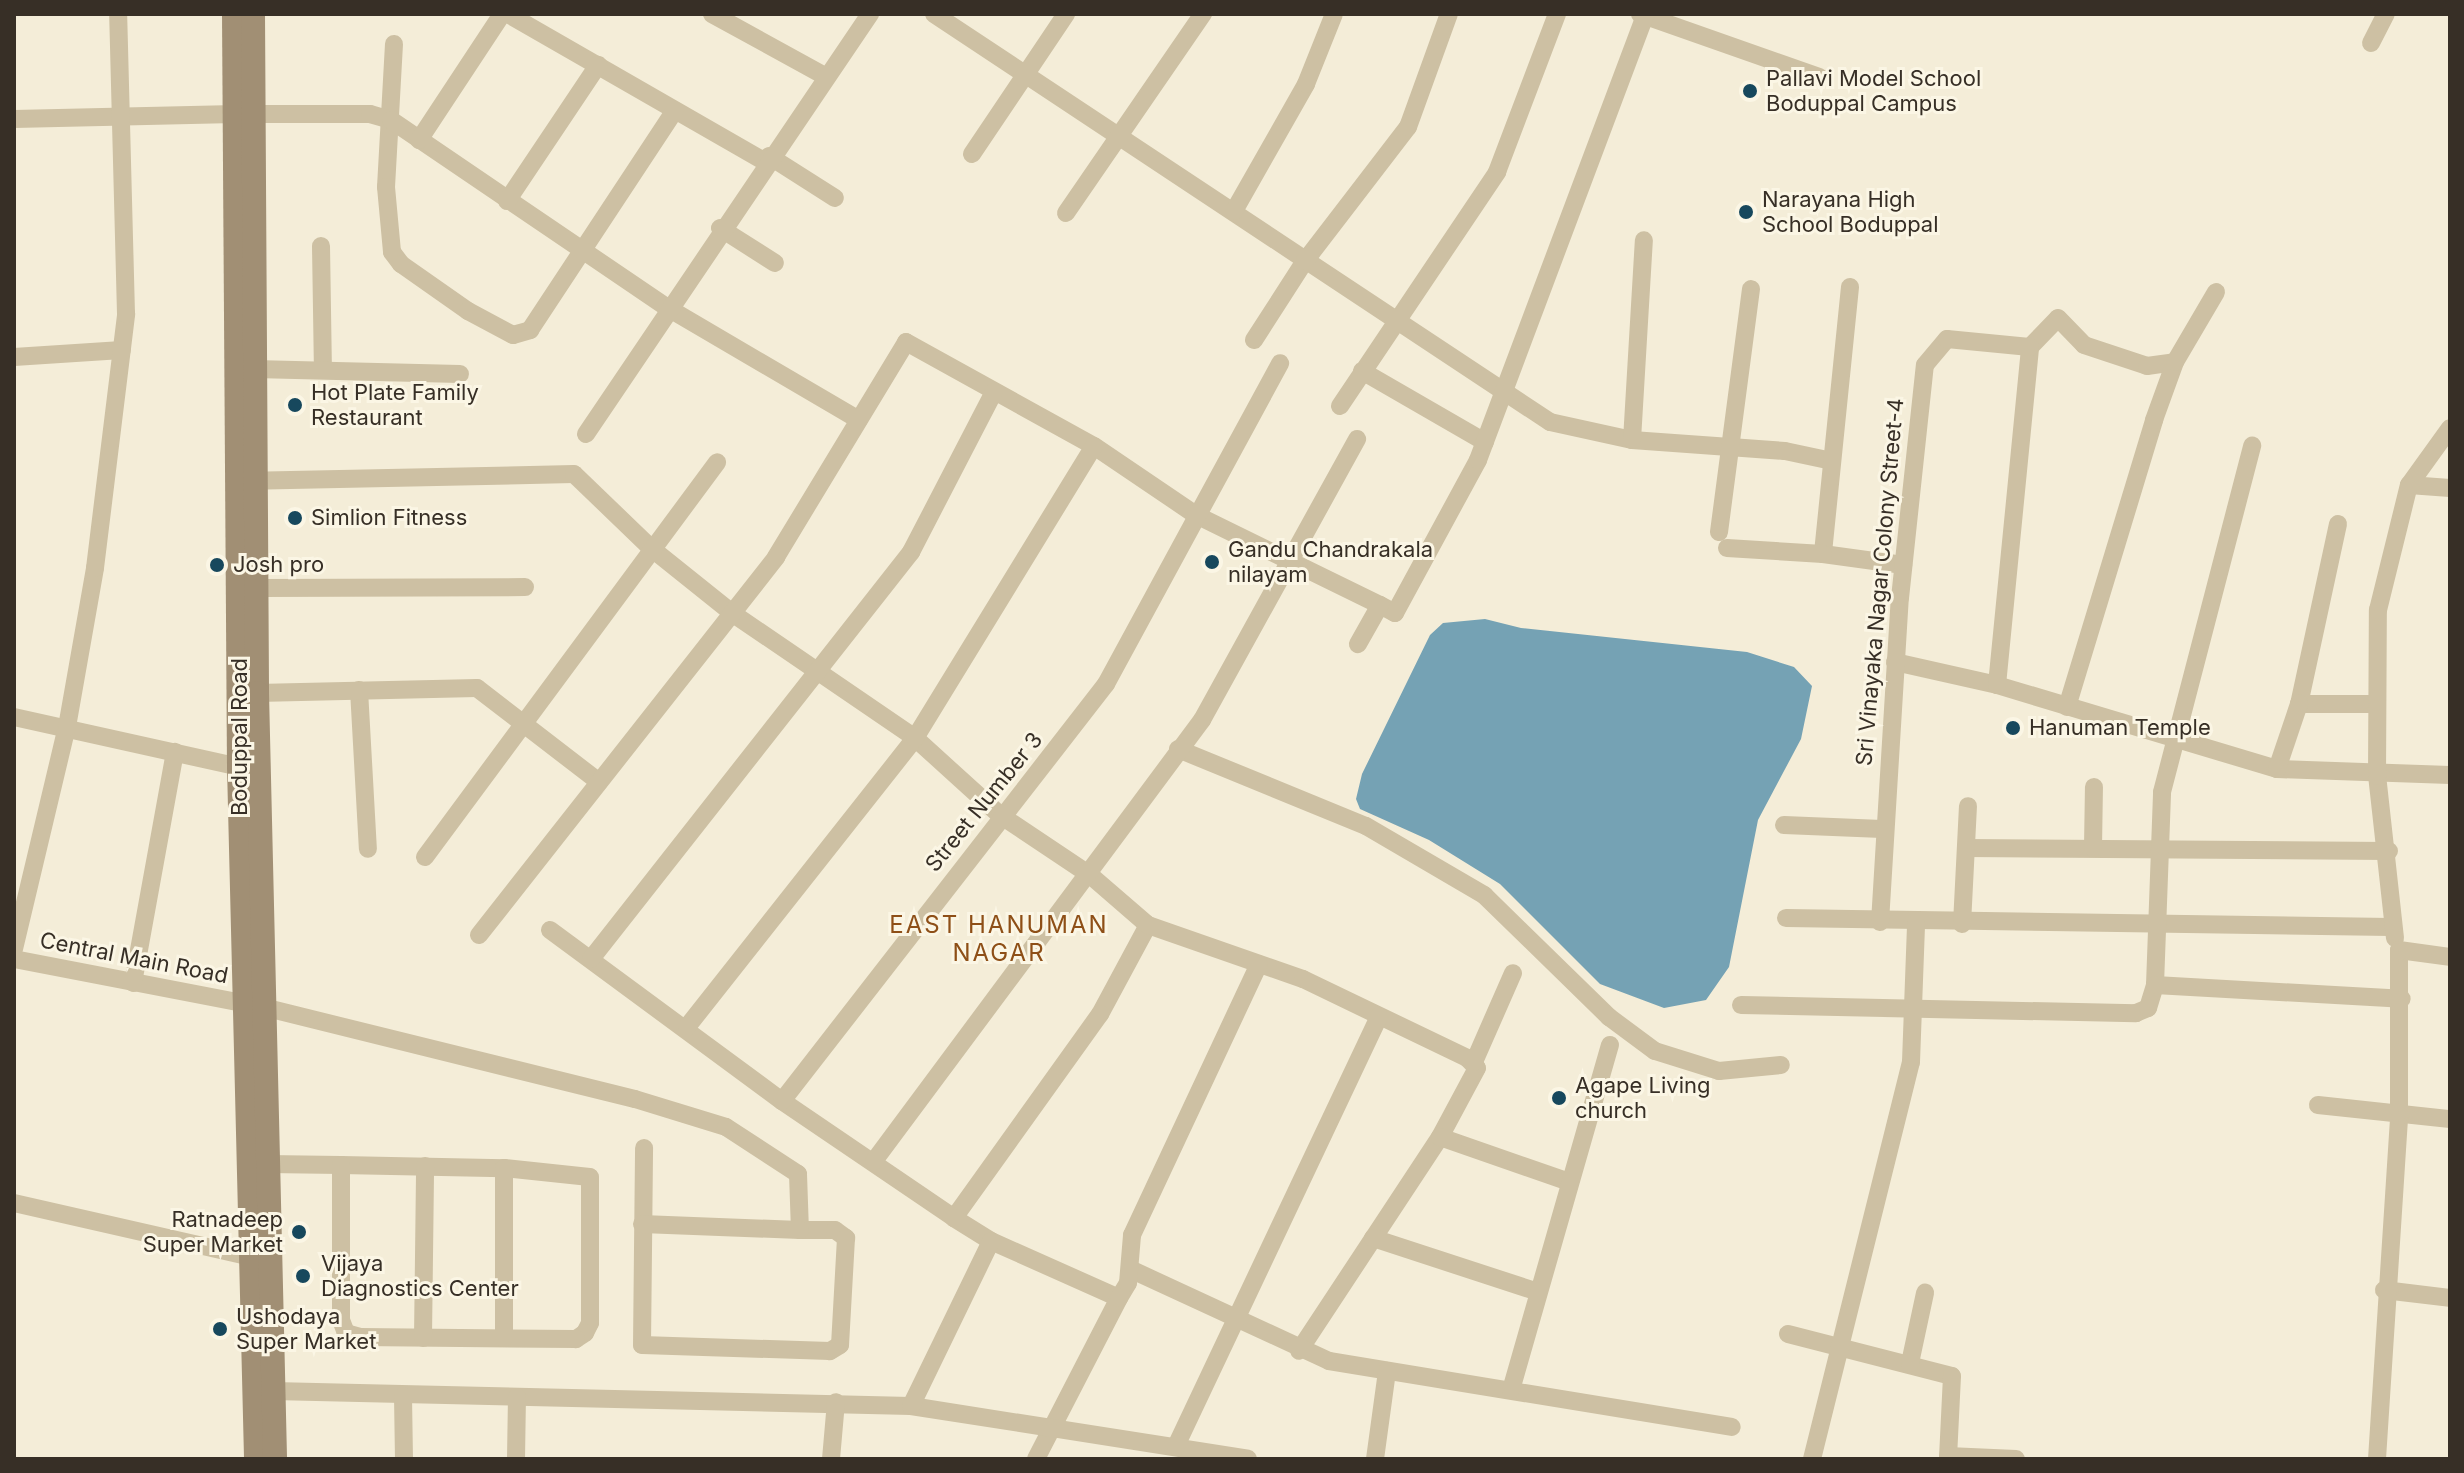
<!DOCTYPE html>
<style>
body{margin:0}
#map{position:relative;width:2464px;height:1473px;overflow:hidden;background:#f4edd8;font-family:Inter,sans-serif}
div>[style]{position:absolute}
.water>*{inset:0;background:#75a2b4}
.street>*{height:18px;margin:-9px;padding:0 9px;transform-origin:9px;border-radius:9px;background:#cdc0a3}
.secondary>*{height:24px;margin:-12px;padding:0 12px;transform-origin:12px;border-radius:12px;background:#a18f74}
.dots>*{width:22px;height:22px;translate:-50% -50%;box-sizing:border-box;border:4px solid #fbf6e5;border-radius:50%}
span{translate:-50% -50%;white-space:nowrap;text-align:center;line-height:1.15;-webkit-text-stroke:6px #fbf6e5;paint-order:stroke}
.poi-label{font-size:22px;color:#372f26}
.left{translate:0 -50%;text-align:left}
.right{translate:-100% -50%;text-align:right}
.street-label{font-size:22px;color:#372f26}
.neighbourhood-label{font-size:24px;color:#8e4f17;letter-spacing:2px}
.frame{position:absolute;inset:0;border:16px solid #372f26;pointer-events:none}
</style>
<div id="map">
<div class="water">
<i style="clip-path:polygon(1485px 619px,1521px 628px,1747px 652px,1794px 667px,1812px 686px,1801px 739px,1758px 820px,1729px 967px,1706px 1000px,1664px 1008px,1600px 984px,1500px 884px,1429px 840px,1360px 809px,1356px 799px,1362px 774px,1430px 635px,1443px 623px)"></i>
</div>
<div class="street">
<i style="left:508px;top:14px;width:297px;rotate:29.9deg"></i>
<i style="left:712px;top:14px;width:129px;rotate:28.8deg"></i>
<i style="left:934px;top:14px;width:739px;rotate:33.52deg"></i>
<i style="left:1550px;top:422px;width:84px;rotate:12.4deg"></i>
<i style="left:1632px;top:440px;width:153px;rotate:4.1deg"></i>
<i style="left:1785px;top:451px;width:48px;rotate:12deg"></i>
<i style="left:1640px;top:14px;width:190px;rotate:19.4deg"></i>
<i style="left:2371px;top:43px;width:33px;rotate:-63deg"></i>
<i style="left:394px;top:44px;width:143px;rotate:93.2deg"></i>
<i style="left:386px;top:187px;width:65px;rotate:84.7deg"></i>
<i style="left:392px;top:252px;width:15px;rotate:53deg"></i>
<i style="left:401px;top:264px;width:82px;rotate:35deg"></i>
<i style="left:468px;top:311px;width:51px;rotate:28.1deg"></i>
<i style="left:513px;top:335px;width:18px;rotate:-16deg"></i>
<i style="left:530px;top:330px;width:263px;rotate:-56.6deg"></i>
<i style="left:254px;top:114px;width:116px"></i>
<i style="left:370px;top:114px;width:22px;rotate:16deg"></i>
<i style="left:391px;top:120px;width:335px;rotate:34.2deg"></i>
<i style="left:668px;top:308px;width:221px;rotate:30.4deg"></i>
<i style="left:14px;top:119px;width:221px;rotate:-1.3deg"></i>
<i style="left:419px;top:140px;width:151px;rotate:-56.6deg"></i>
<i style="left:972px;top:154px;width:169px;rotate:-56.1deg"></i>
<i style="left:769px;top:156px;width:78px;rotate:32.5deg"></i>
<i style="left:507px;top:201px;width:164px;rotate:-56.2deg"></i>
<i style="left:1234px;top:211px;width:146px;rotate:-60.4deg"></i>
<i style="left:1306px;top:84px;width:75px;rotate:-68.2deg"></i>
<i style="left:1066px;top:213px;width:242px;rotate:-55.5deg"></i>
<i style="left:720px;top:228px;width:65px;rotate:32.5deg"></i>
<i style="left:321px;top:246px;width:124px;rotate:89.1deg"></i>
<i style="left:1850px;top:287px;width:268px;rotate:95.8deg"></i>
<i style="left:1823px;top:554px;width:81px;rotate:7.8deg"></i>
<i style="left:1254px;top:340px;width:94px;rotate:-57.2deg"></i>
<i style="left:1305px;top:261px;width:169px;rotate:-52.5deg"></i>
<i style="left:1408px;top:127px;width:120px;rotate:-70.1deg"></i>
<i style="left:14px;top:357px;width:108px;rotate:-3.7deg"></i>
<i style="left:253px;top:369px;width:207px;rotate:1.4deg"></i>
<i style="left:1362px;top:371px;width:142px;rotate:30deg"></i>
<i style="left:1340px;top:406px;width:282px;rotate:-56.1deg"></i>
<i style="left:1497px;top:172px;width:169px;rotate:-69.2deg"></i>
<i style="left:586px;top:434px;width:507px;rotate:-55.93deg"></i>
<i style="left:1632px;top:440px;width:200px;rotate:-86.6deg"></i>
<i style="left:243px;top:481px;width:331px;rotate:-1.2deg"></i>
<i style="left:574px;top:474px;width:107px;rotate:43.9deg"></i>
<i style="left:651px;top:548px;width:104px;rotate:38.7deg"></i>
<i style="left:732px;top:613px;width:222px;rotate:34.3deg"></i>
<i style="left:915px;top:738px;width:115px;rotate:42.2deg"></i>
<i style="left:1000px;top:815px;width:108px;rotate:33.7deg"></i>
<i style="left:1090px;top:875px;width:77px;rotate:40.8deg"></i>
<i style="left:1148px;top:925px;width:101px;rotate:118.3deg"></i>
<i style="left:1100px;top:1014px;width:251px;rotate:125.6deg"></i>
<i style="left:2409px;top:485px;width:41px;rotate:4.2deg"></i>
<i style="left:2338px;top:524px;width:184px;rotate:102.2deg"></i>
<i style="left:2299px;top:704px;width:76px"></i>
<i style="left:1719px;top:532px;width:245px;rotate:-82.5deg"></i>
<i style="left:1727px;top:548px;width:96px;rotate:3.6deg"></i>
<i style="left:260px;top:588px;width:265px;rotate:-0.2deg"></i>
<i style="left:1380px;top:605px;width:17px;rotate:28deg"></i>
<i style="left:1395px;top:613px;width:174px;rotate:-61.5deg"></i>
<i style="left:1478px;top:460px;width:477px;rotate:-69.4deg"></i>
<i style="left:1895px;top:662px;width:105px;rotate:12.7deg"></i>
<i style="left:1997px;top:685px;width:292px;rotate:16.7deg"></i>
<i style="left:2277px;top:769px;width:173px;rotate:2deg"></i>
<i style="left:1997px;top:685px;width:340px;rotate:-84.4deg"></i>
<i style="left:2030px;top:347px;width:40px;rotate:-46deg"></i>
<i style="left:2058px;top:318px;width:37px;rotate:46deg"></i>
<i style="left:2084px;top:345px;width:66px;rotate:18.4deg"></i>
<i style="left:2147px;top:366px;width:28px;rotate:-8deg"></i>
<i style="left:359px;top:690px;width:159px;rotate:86.8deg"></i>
<i style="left:257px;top:693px;width:220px;rotate:-1.3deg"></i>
<i style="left:477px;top:688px;width:154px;rotate:37.6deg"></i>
<i style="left:2067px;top:707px;width:300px;rotate:-73.1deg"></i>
<i style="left:2154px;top:420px;width:62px;rotate:-70.1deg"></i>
<i style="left:2175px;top:362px;width:81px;rotate:-59.6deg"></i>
<i style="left:14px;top:717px;width:230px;rotate:12.5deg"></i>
<i style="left:1178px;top:749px;width:203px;rotate:22.3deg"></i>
<i style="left:1366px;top:826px;width:137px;rotate:30.3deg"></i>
<i style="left:1484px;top:895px;width:175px;rotate:44.3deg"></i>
<i style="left:1609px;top:1017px;width:57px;rotate:36.5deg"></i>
<i style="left:1655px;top:1051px;width:67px;rotate:17.4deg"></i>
<i style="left:1719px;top:1071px;width:62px;rotate:-5.5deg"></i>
<i style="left:2277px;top:769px;width:69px;rotate:-71.3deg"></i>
<i style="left:1784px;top:825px;width:98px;rotate:2.3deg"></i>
<i style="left:1966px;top:848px;width:423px;rotate:0.4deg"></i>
<i style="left:2093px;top:848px;width:61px;rotate:-89.1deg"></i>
<i style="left:425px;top:857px;width:491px;rotate:-53.5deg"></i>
<i style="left:1786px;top:918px;width:605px;rotate:0.85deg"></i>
<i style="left:1880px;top:922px;width:325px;rotate:-86.5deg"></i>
<i style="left:1900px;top:598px;width:234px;rotate:-83.9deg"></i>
<i style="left:1925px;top:365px;width:34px;rotate:-50deg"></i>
<i style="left:1947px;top:339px;width:83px;rotate:5.5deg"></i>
<i style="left:1962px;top:924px;width:118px;rotate:-87.1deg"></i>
<i style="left:1148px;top:925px;width:164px;rotate:19.2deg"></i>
<i style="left:1303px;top:979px;width:182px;rotate:25.7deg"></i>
<i style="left:1467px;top:1058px;width:14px;rotate:45deg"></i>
<i style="left:1477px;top:1068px;width:78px;rotate:118.2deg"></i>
<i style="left:1440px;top:1137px;width:256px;rotate:123.4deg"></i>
<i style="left:550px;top:930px;width:288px;rotate:36.4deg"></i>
<i style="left:782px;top:1101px;width:208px;rotate:34.2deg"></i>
<i style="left:954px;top:1218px;width:44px;rotate:31.9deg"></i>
<i style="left:991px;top:1241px;width:140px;rotate:24deg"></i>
<i style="left:1119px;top:1298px;width:181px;rotate:117.3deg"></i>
<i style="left:479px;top:935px;width:481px;rotate:-51.8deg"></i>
<i style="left:776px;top:557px;width:251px;rotate:-58.8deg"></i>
<i style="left:906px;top:342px;width:215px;rotate:29deg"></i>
<i style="left:1094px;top:446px;width:123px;rotate:34.1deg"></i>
<i style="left:1196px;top:515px;width:205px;rotate:26.1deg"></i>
<i style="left:1380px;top:605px;width:45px;rotate:119.4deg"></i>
<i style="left:2395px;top:938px;width:163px;rotate:-96.3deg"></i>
<i style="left:2377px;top:776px;width:166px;rotate:-89.7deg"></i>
<i style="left:2378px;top:610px;width:129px;rotate:-76.1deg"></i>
<i style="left:2409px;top:485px;width:70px;rotate:-54.3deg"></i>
<i style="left:14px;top:949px;width:228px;rotate:-76.6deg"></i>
<i style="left:67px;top:727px;width:161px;rotate:-80deg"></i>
<i style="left:95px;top:568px;width:256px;rotate:-83deg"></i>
<i style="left:126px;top:314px;width:300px;rotate:-91.5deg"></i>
<i style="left:14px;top:959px;width:254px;rotate:10.9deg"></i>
<i style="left:263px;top:1007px;width:383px;rotate:13.9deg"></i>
<i style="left:635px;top:1099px;width:95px;rotate:17.1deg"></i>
<i style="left:726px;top:1127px;width:86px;rotate:33.1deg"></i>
<i style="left:798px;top:1174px;width:56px;rotate:88deg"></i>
<i style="left:800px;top:1230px;width:35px"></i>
<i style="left:835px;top:1230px;width:14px;rotate:36deg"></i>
<i style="left:846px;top:1238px;width:107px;rotate:93.2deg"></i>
<i style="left:840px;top:1345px;width:12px;rotate:149deg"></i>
<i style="left:830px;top:1351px;width:188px;rotate:-178.2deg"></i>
<i style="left:642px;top:1345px;width:197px;rotate:-89.4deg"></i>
<i style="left:591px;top:959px;width:518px;rotate:-51.82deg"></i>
<i style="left:911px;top:552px;width:180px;rotate:-62.6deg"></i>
<i style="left:133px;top:983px;width:235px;rotate:-79.7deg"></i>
<i style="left:2155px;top:985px;width:193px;rotate:-87.9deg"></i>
<i style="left:2162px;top:792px;width:358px;rotate:-75.4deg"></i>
<i style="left:1741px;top:1005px;width:395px;rotate:1.2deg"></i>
<i style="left:2136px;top:1013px;width:13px;rotate:-23deg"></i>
<i style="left:2148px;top:1008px;width:24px;rotate:-73deg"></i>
<i style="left:2155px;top:985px;width:247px;rotate:3.2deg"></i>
<i style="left:687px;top:1027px;width:368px;rotate:-51.7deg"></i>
<i style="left:915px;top:738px;width:342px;rotate:-58.5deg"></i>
<i style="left:1474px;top:1062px;width:97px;rotate:-66.3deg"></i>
<i style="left:782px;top:1101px;width:528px;rotate:-52.15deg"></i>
<i style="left:1106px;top:684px;width:365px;rotate:-61.5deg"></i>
<i style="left:2318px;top:1105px;width:133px;rotate:6.1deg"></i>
<i style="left:1440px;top:1137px;width:137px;rotate:19.2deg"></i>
<i style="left:874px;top:1161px;width:550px;rotate:-53.36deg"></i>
<i style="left:1202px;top:720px;width:321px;rotate:-61.1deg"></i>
<i style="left:267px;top:1164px;width:74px;rotate:0.8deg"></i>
<i style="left:341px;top:1165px;width:163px;rotate:1.1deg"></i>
<i style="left:504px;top:1168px;width:86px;rotate:6deg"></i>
<i style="left:590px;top:1177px;width:146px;rotate:90deg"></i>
<i style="left:590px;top:1323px;width:11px;rotate:117deg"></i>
<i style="left:585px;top:1333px;width:11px;rotate:146deg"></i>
<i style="left:576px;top:1339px;width:216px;rotate:-179.5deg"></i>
<i style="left:360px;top:1337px;width:15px;rotate:-164deg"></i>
<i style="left:346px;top:1333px;width:14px;rotate:-111deg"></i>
<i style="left:341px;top:1320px;width:155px;rotate:-90deg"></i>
<i style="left:504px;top:1168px;width:170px;rotate:90deg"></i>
<i style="left:14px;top:1203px;width:240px;rotate:12.8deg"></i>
<i style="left:642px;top:1224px;width:158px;rotate:2.2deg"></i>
<i style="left:1373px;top:1238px;width:174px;rotate:18.1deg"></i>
<i style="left:1130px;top:1269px;width:219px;rotate:24.8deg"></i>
<i style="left:1329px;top:1361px;width:408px;rotate:9.3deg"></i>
<i style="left:2384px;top:1290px;width:66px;rotate:6.9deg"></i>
<i style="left:1119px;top:1298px;width:17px;rotate:-59deg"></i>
<i style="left:1128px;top:1283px;width:48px;rotate:-85.2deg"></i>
<i style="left:1132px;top:1235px;width:299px;rotate:-64.9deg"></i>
<i style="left:1788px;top:1334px;width:169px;rotate:14.4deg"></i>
<i style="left:1952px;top:1376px;width:83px;rotate:92.8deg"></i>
<i style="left:423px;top:1338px;width:172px;rotate:-89.3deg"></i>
<i style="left:1910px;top:1363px;width:72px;rotate:-77.9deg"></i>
<i style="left:1511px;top:1390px;width:359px;rotate:-74deg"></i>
<i style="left:273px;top:1391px;width:638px;rotate:1.35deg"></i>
<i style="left:911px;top:1406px;width:341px;rotate:8.9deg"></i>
<i style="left:403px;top:1396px;width:63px;rotate:89.1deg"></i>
<i style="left:911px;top:1406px;width:183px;rotate:-64.1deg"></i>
<i style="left:1176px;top:1446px;width:475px;rotate:-64.7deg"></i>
<i style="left:1948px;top:1456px;width:68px;rotate:2.5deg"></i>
<i style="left:516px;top:1459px;width:62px;rotate:-89.1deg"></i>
<i style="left:831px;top:1459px;width:57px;rotate:-85deg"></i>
<i style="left:1375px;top:1459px;width:89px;rotate:-82.2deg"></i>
<i style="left:1812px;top:1459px;width:409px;rotate:-76deg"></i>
<i style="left:1911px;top:1062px;width:138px;rotate:-87.9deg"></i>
<i style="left:2377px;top:1459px;width:344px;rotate:-86.3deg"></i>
<i style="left:2399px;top:1116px;width:166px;rotate:-90deg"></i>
<i style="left:2399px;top:950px;width:51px;rotate:7.8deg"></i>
</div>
<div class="secondary">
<i style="left:234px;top:14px;width:753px;rotate:89.62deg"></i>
<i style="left:239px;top:767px;width:692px;rotate:88.59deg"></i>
<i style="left:253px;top:14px;width:679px;rotate:89.66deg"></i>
<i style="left:257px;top:693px;width:766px;rotate:88.65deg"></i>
</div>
<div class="dots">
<i style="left:1750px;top:91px;background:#17485d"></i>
<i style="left:1746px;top:212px;background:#17485d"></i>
<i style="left:295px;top:405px;background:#17485d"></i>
<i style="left:295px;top:518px;background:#17485d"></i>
<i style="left:1212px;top:562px;background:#17485d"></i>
<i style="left:217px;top:565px;background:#17485d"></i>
<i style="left:2013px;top:728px;background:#17485d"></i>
<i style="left:1559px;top:1098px;background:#17485d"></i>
<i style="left:299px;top:1232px;background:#17485d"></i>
<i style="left:303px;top:1276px;background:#17485d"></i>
<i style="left:220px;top:1329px;background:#17485d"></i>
</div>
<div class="poi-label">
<span class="left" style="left:1766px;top:91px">Pallavi Model School<br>Boduppal Campus</span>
<span class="left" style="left:1762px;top:212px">Narayana High<br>School Boduppal</span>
<span class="left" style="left:311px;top:405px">Hot Plate Family<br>Restaurant</span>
<span class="left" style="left:311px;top:518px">Simlion Fitness</span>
<span class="left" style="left:1228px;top:562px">Gandu Chandrakala<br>nilayam</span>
<span class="left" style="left:233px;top:565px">Josh pro</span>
<span class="left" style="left:2029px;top:728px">Hanuman Temple</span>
<span class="left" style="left:1575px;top:1098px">Agape Living<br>church</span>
<span class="right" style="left:283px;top:1232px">Ratnadeep<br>Super Market</span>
<span class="left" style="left:321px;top:1276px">Vijaya<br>Diagnostics Center</span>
<span class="left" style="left:236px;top:1329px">Ushodaya<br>Super Market</span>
</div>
<div class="street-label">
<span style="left:1880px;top:582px;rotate:-85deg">Sri Vinayaka Nagar Colony Street-4</span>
<span style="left:240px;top:737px;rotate:-90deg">Boduppal Road</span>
<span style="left:984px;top:802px;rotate:-51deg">Street Number 3</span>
<span style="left:134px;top:958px;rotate:11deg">Central Main Road</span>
</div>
<div class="neighbourhood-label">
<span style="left:999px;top:939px">EAST HANUMAN<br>NAGAR</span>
</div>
<div class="frame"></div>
</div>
